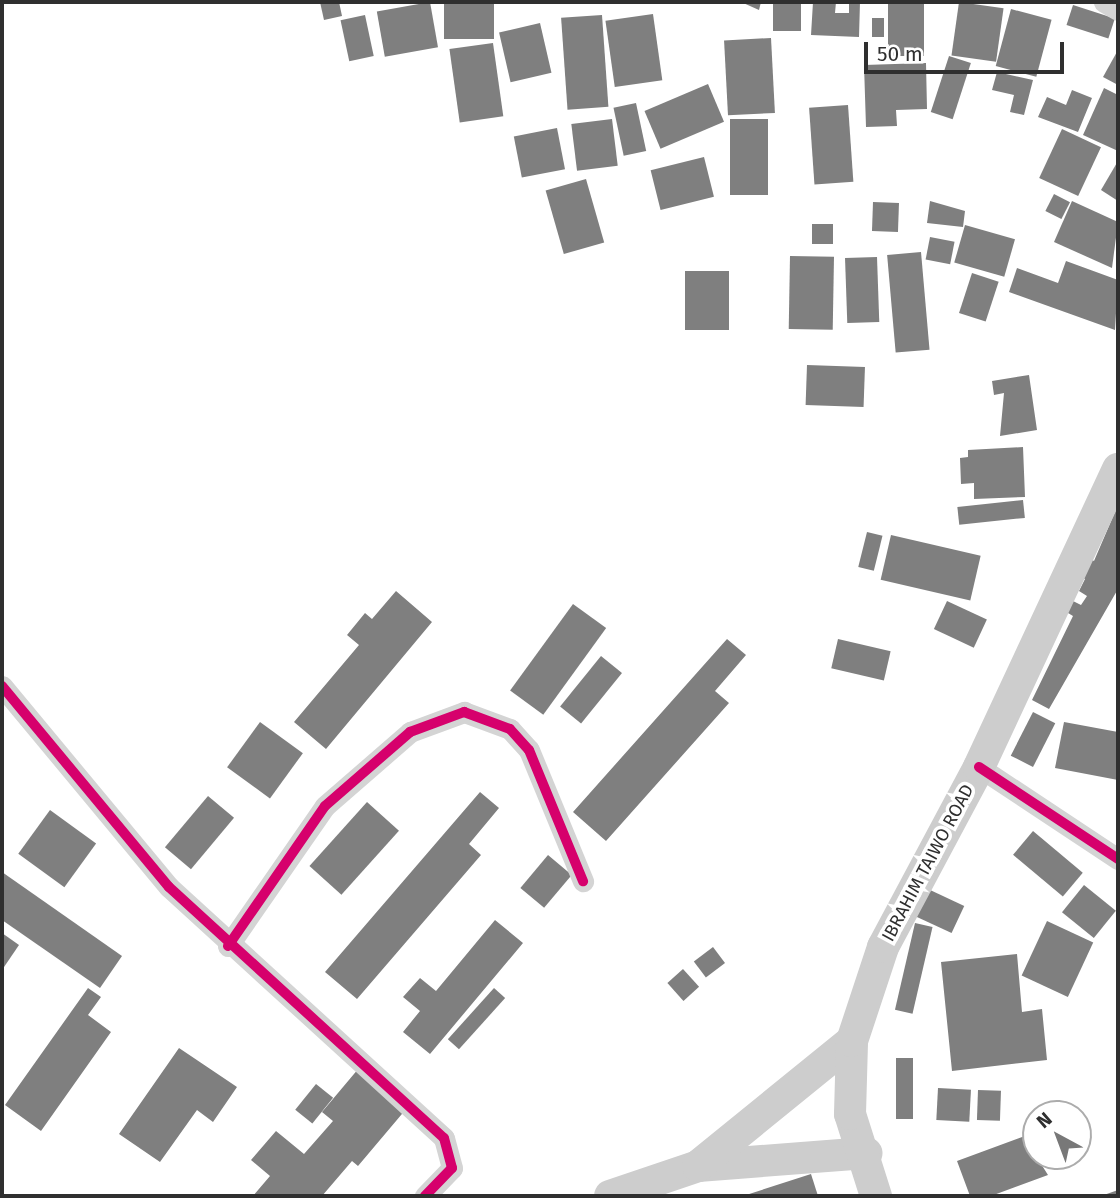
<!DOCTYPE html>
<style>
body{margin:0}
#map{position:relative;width:1120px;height:1198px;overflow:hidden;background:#fff;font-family:"Fira Sans",sans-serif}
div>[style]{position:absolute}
.building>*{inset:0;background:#7f7f7f;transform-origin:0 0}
.minor>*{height:21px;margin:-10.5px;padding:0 10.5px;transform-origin:10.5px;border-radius:10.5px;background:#d4d4d4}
.secondary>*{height:32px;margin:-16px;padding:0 16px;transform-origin:16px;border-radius:16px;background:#cdcdcd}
.cycleway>*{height:10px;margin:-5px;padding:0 5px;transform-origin:5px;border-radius:5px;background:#d6006c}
span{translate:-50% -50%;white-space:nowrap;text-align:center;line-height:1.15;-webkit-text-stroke:7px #fff;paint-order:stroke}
.street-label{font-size:18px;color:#2f2f2f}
.frame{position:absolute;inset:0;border:4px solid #2f2f2f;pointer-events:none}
.north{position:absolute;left:1022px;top:1100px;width:70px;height:70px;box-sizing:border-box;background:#fff;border:2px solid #acacac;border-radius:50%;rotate:319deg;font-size:19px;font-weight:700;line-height:28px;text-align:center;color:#2f2f2f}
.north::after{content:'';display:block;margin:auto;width:24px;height:32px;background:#787878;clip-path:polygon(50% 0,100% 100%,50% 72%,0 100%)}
.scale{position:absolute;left:864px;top:42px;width:200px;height:32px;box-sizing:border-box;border:4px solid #2f2f2f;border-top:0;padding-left:9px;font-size:21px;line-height:24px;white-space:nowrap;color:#2f2f2f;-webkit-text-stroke:5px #fff;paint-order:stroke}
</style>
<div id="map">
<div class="building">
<i style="clip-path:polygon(320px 2px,339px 2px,342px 16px,324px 20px)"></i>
<i style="left:430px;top:2px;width:46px;height:54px;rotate:80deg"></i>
<i style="left:444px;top:2px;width:50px;height:37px"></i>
<i style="clip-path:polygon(741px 2px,761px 2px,759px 10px)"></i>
<i style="left:773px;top:2px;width:28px;height:29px"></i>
<i style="clip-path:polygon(813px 2px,836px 2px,835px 13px,849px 13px,849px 2px,860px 2px,859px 37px,811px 35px)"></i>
<i style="left:888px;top:2px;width:36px;height:54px"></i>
<i style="left:959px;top:2px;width:45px;height:54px;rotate:8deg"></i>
<i style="left:1073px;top:5px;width:44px;height:21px;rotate:18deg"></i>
<i style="left:1011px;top:9px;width:42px;height:59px;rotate:15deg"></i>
<i style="left:653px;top:14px;width:67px;height:48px;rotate:82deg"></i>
<i style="left:365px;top:15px;width:42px;height:25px;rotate:78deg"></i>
<i style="left:602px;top:15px;width:92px;height:41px;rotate:86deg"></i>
<i style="left:872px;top:18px;width:12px;height:19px"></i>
<i style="left:540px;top:23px;width:51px;height:42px;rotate:77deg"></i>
<i style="left:771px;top:38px;width:75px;height:47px;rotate:87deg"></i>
<i style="left:493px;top:43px;width:74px;height:44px;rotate:82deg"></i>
<i style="clip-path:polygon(1118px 50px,1118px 85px,1103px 77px)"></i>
<i style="left:949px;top:56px;width:23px;height:59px;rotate:18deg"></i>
<i style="clip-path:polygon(926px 63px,927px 109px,896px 110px,897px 126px,866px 127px,864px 65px)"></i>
<i style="clip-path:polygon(997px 72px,1033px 80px,1024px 115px,1010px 112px,1014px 95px,992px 90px)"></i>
<i style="left:708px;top:84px;width:41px;height:69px;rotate:67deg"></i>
<i style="clip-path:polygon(1104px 88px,1118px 95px,1118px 151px,1083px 135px)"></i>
<i style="clip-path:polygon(1072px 90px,1092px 98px,1078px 132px,1038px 117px,1047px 97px,1066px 105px)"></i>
<i style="left:636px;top:103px;width:49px;height:23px;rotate:78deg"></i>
<i style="left:848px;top:105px;width:77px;height:39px;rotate:86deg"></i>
<i style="left:612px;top:119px;width:47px;height:41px;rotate:83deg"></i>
<i style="left:730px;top:119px;width:38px;height:76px"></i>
<i style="left:557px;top:128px;width:42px;height:44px;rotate:79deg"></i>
<i style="left:1062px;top:129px;width:43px;height:54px;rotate:25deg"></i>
<i style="left:704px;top:157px;width:41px;height:55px;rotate:76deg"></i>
<i style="clip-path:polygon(1118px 161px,1118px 201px,1101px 190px)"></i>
<i style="left:586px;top:179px;width:66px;height:42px;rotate:74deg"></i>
<i style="left:1054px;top:194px;width:18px;height:19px;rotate:27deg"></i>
<i style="clip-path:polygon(930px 201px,965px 211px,963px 227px,927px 223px)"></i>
<i style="clip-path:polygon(1072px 201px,1118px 222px,1112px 268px,1054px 242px)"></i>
<i style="left:873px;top:202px;width:26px;height:29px;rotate:2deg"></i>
<i style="left:812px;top:224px;width:21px;height:20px"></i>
<i style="left:965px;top:225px;width:52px;height:39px;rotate:16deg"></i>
<i style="left:930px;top:237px;width:25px;height:23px;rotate:11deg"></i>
<i style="left:921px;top:252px;width:98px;height:34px;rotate:85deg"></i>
<i style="left:790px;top:256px;width:44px;height:73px;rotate:1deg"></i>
<i style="left:877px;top:257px;width:65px;height:32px;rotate:88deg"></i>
<i style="clip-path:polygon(1066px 261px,1118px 280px,1115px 330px,1009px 292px,1017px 268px,1058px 283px)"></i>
<i style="left:685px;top:271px;width:44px;height:59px"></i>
<i style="left:972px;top:273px;width:28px;height:42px;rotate:18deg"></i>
<i style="left:807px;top:365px;width:58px;height:40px;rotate:2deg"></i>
<i style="clip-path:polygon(1029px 375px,1037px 430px,1000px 436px,1004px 393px,994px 395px,992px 381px)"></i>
<i style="clip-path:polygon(1023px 447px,1025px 497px,974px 499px,974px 483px,961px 484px,960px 458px,968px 457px,968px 450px)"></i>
<i style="left:1023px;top:500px;width:18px;height:66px;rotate:84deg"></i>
<i style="clip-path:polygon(1118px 505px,1118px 589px,1049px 709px,1032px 700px,1073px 616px,1063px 610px,1069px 599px,1081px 605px,1087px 596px,1079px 591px,1085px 579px,1077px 575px,1087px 557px,1094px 561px)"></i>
<i style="left:867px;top:532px;width:16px;height:36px;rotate:14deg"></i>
<i style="left:891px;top:535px;width:92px;height:46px;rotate:13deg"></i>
<i style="clip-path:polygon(396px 591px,432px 622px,326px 749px,294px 722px,359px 645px,347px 635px,365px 613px,372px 619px)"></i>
<i style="left:947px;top:601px;width:44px;height:31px;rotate:25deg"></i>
<i style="left:573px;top:604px;width:41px;height:107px;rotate:36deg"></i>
<i style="clip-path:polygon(727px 639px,746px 655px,715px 691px,729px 703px,606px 841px,573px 812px)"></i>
<i style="left:838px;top:639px;width:54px;height:30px;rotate:13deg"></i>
<i style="left:601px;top:656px;width:27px;height:65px;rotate:39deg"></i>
<i style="left:1033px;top:712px;width:25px;height:49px;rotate:27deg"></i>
<i style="left:260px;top:722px;width:53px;height:56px;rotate:36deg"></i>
<i style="clip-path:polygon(1064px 722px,1118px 732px,1118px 780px,1055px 768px)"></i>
<i style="clip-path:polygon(480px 792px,499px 808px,469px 844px,481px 855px,357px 999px,325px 972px)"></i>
<i style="left:208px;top:796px;width:34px;height:67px;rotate:40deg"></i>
<i style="left:367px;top:802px;width:43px;height:86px;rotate:42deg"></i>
<i style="left:50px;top:810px;width:57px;height:54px;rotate:36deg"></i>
<i style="left:1033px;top:831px;width:65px;height:31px;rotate:40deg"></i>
<i style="left:548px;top:855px;width:31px;height:43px;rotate:40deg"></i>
<i style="clip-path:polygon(2px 872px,122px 956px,100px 988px,2px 920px)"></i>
<i style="left:1084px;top:885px;width:41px;height:35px;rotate:39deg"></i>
<i style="left:928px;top:889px;width:40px;height:30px;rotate:25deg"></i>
<i style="clip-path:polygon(495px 920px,523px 943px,430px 1054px,403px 1032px,420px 1011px,403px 997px,420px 978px,436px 991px)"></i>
<i style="left:1047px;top:921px;width:51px;height:60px;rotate:25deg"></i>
<i style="left:915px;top:923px;width:18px;height:89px;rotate:13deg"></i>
<i style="clip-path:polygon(2px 933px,19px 945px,2px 970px)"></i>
<i style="left:713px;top:947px;width:20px;height:24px;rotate:53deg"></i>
<i style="clip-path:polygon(1017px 954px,1022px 1012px,1042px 1009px,1047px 1060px,952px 1071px,941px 962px)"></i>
<i style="left:683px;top:969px;width:24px;height:21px;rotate:48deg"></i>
<i style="clip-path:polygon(88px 988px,101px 997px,88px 1015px,111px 1032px,41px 1131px,5px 1105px)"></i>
<i style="left:494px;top:988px;width:15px;height:69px;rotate:42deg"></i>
<i style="clip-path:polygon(179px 1048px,237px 1087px,213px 1122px,197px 1110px,160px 1162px,119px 1134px)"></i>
<i style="left:896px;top:1058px;width:17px;height:61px"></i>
<i style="clip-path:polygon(359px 1068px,407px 1108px,358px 1166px,352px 1161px,322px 1196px,253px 1196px,270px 1176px,251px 1160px,276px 1131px,304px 1154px,333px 1121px,322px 1112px)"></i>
<i style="left:316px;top:1084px;width:22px;height:33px;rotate:39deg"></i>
<i style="left:938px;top:1088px;width:33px;height:32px;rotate:3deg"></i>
<i style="left:978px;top:1090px;width:23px;height:30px;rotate:2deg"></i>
<i style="clip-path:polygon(1033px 1133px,1036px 1156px,1048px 1175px,991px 1196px,970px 1196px,957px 1161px)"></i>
<i style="clip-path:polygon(811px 1174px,818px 1196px,743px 1196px)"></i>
<i style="clip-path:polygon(1118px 1190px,1118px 1196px,1101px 1196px)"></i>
</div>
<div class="minor">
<i style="left:1104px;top:2px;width:16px;rotate:30deg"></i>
<i style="left:2px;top:686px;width:261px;rotate:50.3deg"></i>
<i style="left:169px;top:887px;width:372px;rotate:42.4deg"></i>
<i style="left:444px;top:1138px;width:31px;rotate:75deg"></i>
<i style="left:452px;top:1168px;width:39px;rotate:134deg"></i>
<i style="left:979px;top:767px;width:167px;rotate:33.5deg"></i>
<i style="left:228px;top:946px;width:170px;rotate:-55.3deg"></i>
<i style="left:325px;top:806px;width:113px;rotate:-41deg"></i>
<i style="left:410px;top:732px;width:58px;rotate:-20.3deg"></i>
<i style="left:464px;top:712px;width:49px;rotate:20.3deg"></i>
<i style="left:510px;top:729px;width:28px;rotate:48deg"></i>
<i style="left:529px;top:750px;width:142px;rotate:67.6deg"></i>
</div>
<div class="secondary">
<i style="left:698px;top:1166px;width:169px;rotate:-4.4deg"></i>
<i style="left:610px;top:1196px;width:93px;rotate:-18.8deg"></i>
<i style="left:698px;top:1166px;width:198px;rotate:-39.1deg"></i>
<i style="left:876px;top:1196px;width:86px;rotate:-107.6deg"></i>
<i style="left:850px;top:1114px;width:73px;rotate:-88.4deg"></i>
<i style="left:852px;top:1041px;width:99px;rotate:-71.7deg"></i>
<i style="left:883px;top:947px;width:204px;rotate:-61.9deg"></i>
<i style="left:979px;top:767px;width:329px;rotate:-65deg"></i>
</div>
<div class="cycleway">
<i style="left:2px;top:686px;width:261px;rotate:50.3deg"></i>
<i style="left:169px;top:887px;width:372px;rotate:42.4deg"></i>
<i style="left:444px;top:1138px;width:31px;rotate:75deg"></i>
<i style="left:452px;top:1168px;width:39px;rotate:134deg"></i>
<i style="left:979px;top:767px;width:167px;rotate:33.5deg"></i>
<i style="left:228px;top:946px;width:170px;rotate:-55.3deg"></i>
<i style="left:325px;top:806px;width:113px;rotate:-41deg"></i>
<i style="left:410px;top:732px;width:58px;rotate:-20.3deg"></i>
<i style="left:464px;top:712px;width:49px;rotate:20.3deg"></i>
<i style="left:510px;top:729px;width:28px;rotate:48deg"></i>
<i style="left:529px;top:750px;width:142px;rotate:67.6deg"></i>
</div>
<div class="street-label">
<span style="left:928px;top:863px;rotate:-62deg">IBRAHIM TAIWO ROAD</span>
</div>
<div class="frame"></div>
<div class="north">N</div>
<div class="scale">50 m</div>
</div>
